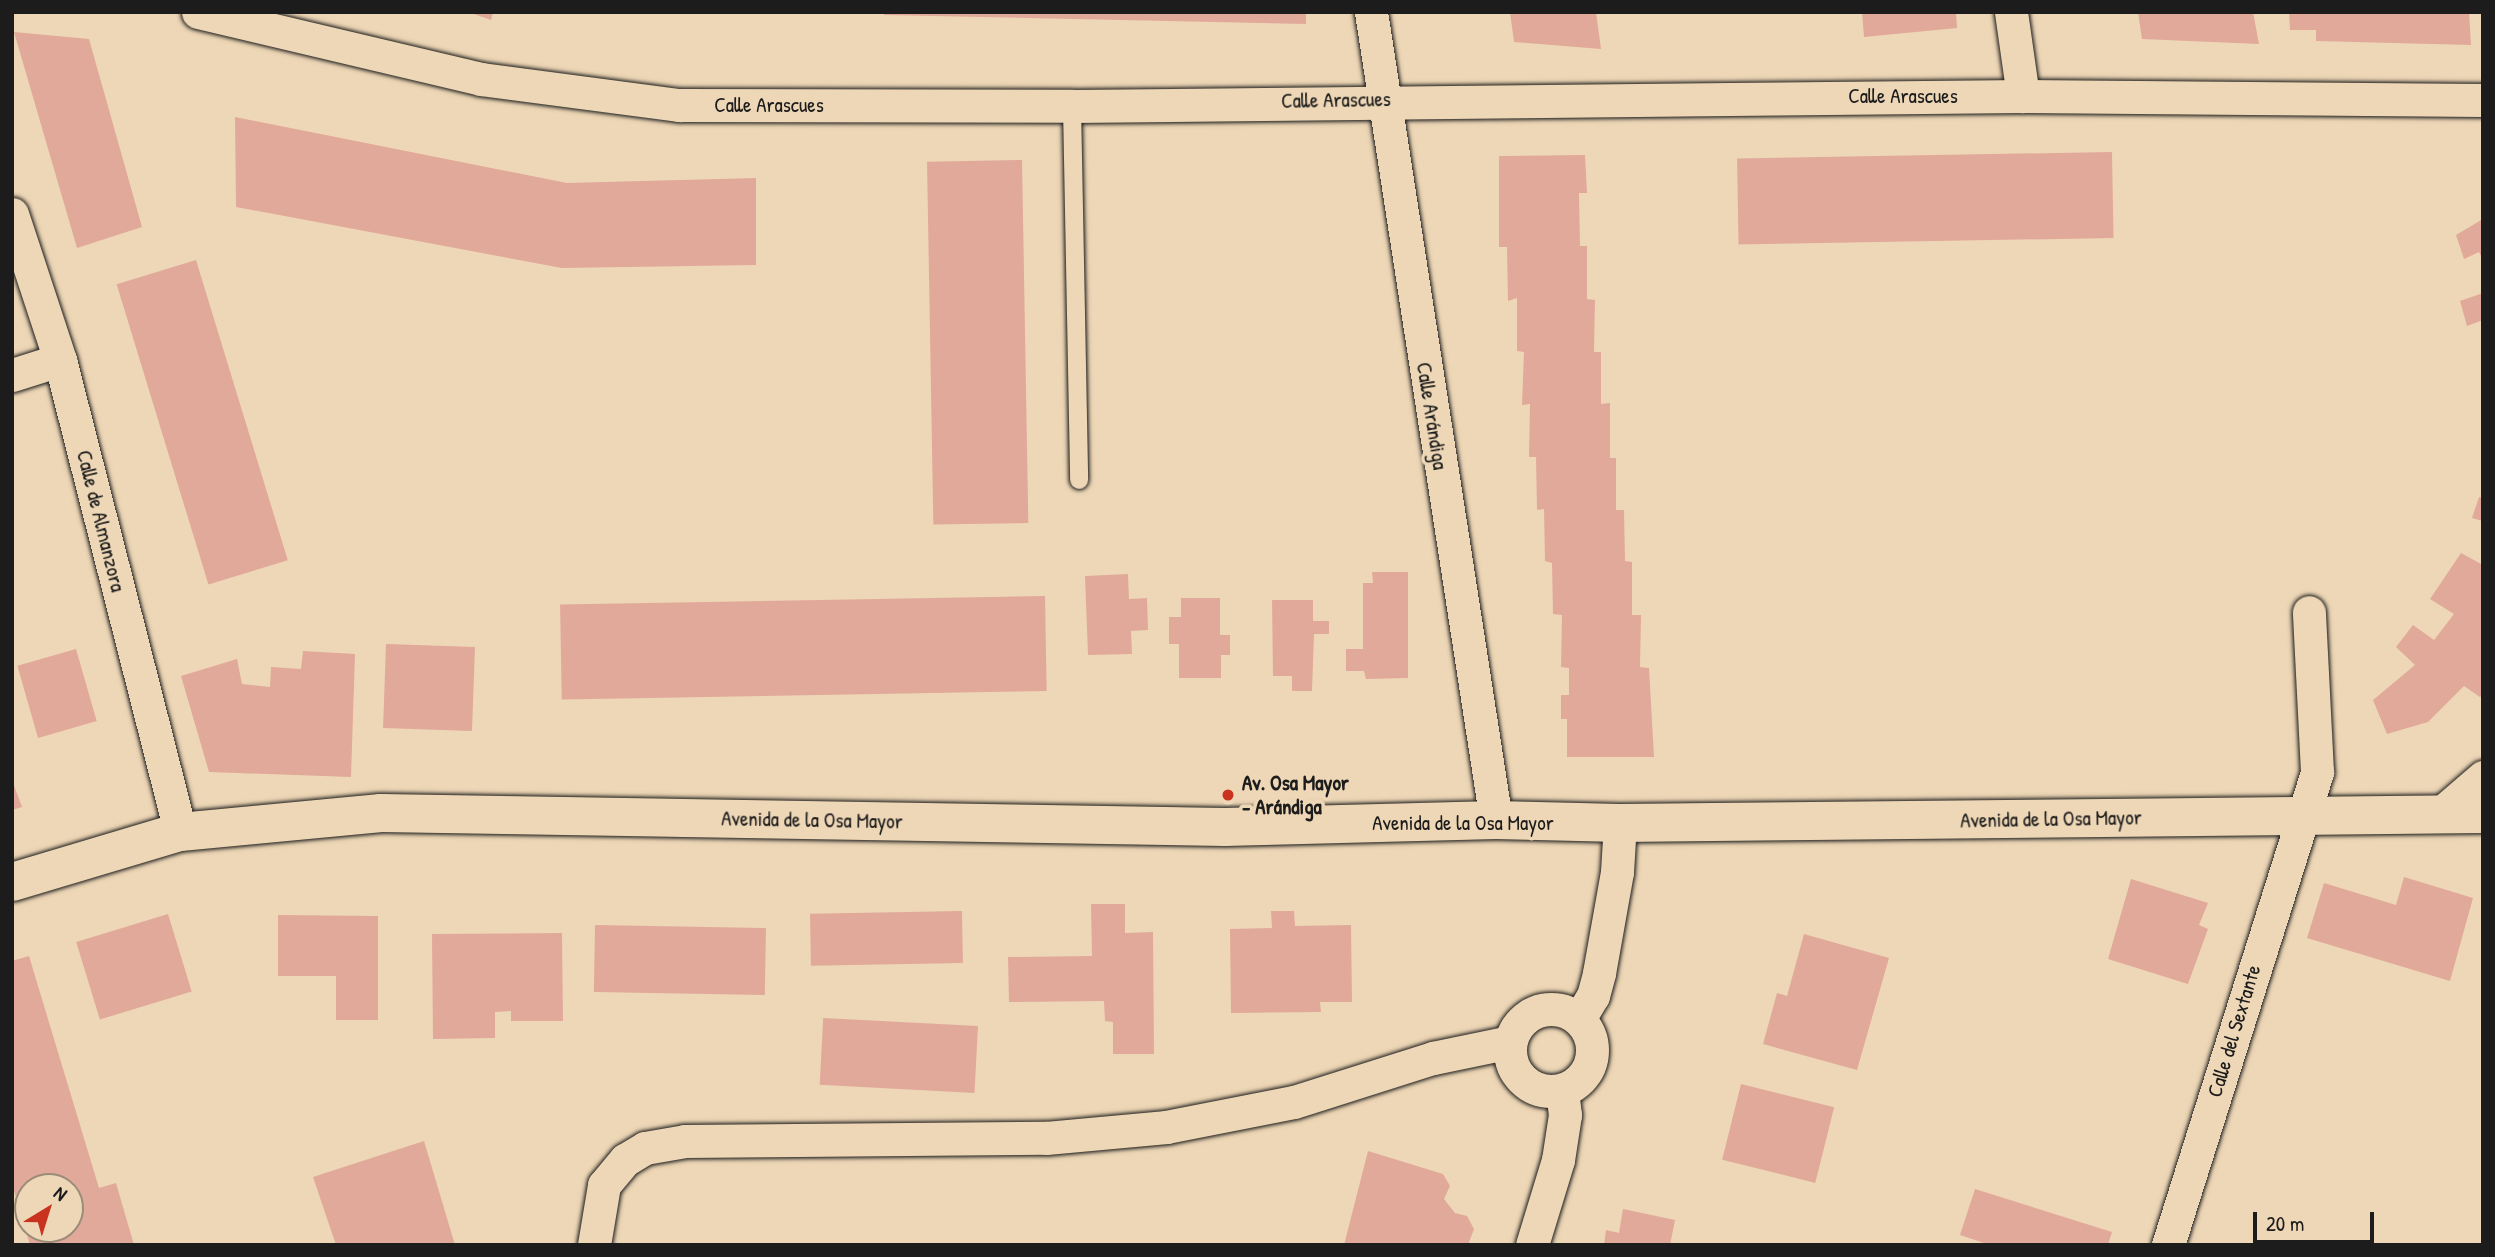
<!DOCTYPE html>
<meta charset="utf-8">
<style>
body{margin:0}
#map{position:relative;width:2495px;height:1257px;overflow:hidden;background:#eed7b6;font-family:"Patrick Hand",sans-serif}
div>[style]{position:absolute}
.building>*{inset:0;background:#e1a99a;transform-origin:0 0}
.roads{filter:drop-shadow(0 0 2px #1c1c1c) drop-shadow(0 0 2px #1c1c1c)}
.service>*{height:18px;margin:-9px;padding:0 9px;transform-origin:9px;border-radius:9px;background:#eed7b6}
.minor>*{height:33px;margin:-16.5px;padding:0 16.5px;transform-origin:16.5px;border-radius:16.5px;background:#eed7b6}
.minor>.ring{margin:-16.5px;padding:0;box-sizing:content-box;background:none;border:33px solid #eed7b6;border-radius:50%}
.secondary>*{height:38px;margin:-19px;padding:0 19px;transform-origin:19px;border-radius:19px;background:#eed7b6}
.dots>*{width:19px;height:19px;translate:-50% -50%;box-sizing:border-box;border:4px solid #eed7b6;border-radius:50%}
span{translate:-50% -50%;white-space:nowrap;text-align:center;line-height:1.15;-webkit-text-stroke:7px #eed7b6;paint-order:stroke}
.street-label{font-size:21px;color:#1c1c1c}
.poi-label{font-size:21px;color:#1c1c1c;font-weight:700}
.left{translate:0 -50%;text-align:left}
.frame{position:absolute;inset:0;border:14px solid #1c1c1c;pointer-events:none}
.north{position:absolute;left:14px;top:1173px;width:70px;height:70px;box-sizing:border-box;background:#eed7b6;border:2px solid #9a8c78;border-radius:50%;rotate:38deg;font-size:19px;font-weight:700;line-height:28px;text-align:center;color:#1c1c1c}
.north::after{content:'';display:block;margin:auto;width:24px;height:32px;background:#c8321e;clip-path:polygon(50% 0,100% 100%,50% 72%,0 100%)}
.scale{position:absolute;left:2253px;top:1212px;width:121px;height:32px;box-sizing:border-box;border:4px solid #1c1c1c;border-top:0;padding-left:9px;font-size:21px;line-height:24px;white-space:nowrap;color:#1c1c1c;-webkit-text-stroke:5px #eed7b6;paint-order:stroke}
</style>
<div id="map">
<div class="building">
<i style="clip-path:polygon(468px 12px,493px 12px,491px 20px)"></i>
<i style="clip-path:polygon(884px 12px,1306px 12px,1306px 24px,884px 15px)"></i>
<i style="clip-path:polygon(1510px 12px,1596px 12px,1601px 49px,1514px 42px)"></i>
<i style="clip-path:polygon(1862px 12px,1956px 12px,1957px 28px,1864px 37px)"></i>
<i style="clip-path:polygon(2138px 12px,2253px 12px,2259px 44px,2142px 39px)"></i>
<i style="clip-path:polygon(2289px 12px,2469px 12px,2471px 45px,2316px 41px,2316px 30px,2290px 30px)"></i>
<i style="clip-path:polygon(14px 32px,89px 39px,142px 227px,77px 248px)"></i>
<i style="clip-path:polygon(235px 117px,567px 183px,756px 178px,756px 265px,562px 268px,236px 207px)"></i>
<i style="left:2112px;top:152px;width:86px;height:375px;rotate:89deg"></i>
<i style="clip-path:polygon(1585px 155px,1587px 193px,1579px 193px,1580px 246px,1587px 246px,1587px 299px,1595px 300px,1594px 352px,1601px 352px,1601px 404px,1610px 403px,1610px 458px,1616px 458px,1616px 510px,1624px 510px,1625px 561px,1632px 562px,1632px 615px,1641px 615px,1640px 667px,1649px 668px,1654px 757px,1567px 757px,1567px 719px,1561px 719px,1561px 695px,1569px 695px,1569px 668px,1561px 667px,1562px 615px,1553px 614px,1552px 563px,1545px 561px,1544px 509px,1537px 510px,1536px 457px,1529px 457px,1530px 404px,1522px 405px,1524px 352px,1517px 351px,1517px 298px,1508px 301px,1507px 247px,1499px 247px,1499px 156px)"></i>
<i style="left:1022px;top:160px;width:363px;height:95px;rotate:89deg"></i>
<i style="clip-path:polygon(2483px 219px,2483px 260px,2479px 252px,2464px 259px,2456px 235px)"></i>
<i style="left:196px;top:260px;width:314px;height:83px;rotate:73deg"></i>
<i style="clip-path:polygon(2483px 293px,2483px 320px,2467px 326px,2460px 301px)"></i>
<i style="clip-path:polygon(2479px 497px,2483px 498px,2483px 521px,2472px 518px)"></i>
<i style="clip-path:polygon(2461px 553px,2483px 565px,2483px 694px,2480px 697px,2464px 686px,2428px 722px,2387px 734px,2373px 700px,2415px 665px,2396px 647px,2413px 625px,2434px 640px,2454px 614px,2430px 599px)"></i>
<i style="clip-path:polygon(1372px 572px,1408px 572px,1408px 678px,1366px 679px,1364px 671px,1346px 671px,1346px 649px,1363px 649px,1363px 583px,1373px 583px)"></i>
<i style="clip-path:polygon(1128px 574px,1129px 599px,1147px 598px,1148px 630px,1131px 631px,1132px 654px,1088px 655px,1085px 576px)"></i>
<i style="left:1045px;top:596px;width:95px;height:485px;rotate:89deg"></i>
<i style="clip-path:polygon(1181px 598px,1220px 598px,1220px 635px,1230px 635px,1230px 655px,1221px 655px,1221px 678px,1179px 678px,1179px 644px,1169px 644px,1169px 617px,1181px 617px)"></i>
<i style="clip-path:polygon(1272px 600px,1313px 600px,1313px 621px,1329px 621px,1329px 634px,1314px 634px,1312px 691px,1292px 691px,1292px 676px,1273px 676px)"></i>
<i style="left:386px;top:644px;width:89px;height:84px;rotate:2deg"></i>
<i style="left:76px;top:649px;width:75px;height:61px;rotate:74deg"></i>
<i style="clip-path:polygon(303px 651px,355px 654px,351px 777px,209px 772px,181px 676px,237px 659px,242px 684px,270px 687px,271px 667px,301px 669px)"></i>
<i style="clip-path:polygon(12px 780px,22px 807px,12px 810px)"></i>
<i style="clip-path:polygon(2404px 877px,2473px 898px,2450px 981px,2307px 938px,2324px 883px,2396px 905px)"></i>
<i style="clip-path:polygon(2131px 879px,2208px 903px,2199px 925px,2208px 929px,2188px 984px,2108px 959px)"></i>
<i style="clip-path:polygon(1091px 904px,1125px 904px,1125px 933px,1153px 932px,1154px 1054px,1113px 1054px,1113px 1022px,1105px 1021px,1104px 1001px,1009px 1002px,1008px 957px,1092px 956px)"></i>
<i style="left:962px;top:911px;width:52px;height:152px;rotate:89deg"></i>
<i style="clip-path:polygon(1271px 911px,1294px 911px,1295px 926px,1351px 925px,1352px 1002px,1320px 1002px,1321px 1012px,1231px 1013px,1230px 929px,1272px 928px)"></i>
<i style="left:168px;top:914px;width:81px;height:96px;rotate:73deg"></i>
<i style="clip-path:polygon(278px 915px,378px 916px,378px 1020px,336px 1020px,336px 976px,278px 976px)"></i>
<i style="left:595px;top:925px;width:171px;height:67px;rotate:1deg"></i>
<i style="clip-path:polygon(562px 933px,563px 1021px,511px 1021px,511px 1011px,495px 1012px,495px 1038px,433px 1039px,432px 934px)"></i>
<i style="clip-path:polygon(1804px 934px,1889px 958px,1857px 1070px,1763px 1044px,1777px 993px,1787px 996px)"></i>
<i style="clip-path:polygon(evenodd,29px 956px,99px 1188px,116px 1183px,134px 1245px,30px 1245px,12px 1184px,12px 961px,29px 956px,28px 1187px,70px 1187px,70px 1229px,28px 1229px,28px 1187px)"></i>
<i style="left:978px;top:1026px;width:67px;height:155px;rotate:93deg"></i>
<i style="left:1741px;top:1084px;width:96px;height:78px;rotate:14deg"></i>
<i style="clip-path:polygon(424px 1141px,455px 1245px,336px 1245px,313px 1177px)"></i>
<i style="clip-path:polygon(1368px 1151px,1443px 1174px,1450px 1186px,1444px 1199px,1455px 1213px,1467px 1216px,1474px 1229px,1468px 1245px,1344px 1245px)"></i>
<i style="clip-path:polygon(1975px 1189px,2112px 1232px,2108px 1245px,1990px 1245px,1960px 1235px)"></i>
<i style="clip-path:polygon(1623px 1209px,1675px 1220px,1670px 1245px,1604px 1245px,1606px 1230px,1619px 1233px)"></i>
</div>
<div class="roads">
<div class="service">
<i style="left:1072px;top:106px;width:374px;rotate:88.9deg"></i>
</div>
<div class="minor">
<i style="left:198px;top:12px;width:291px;rotate:13.3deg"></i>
<i style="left:481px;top:79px;width:200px;rotate:7.5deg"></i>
<i style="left:679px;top:105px;width:393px;rotate:0.1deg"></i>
<i style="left:1072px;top:106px;width:951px;rotate:-0.6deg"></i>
<i style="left:2023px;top:96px;width:460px;rotate:0.5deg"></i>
<i style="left:1371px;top:12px;width:818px;rotate:81.21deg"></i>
<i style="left:2011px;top:12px;width:85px;rotate:81.9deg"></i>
<i style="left:12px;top:214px;width:154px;rotate:71.8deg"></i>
<i style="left:60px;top:360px;width:487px;rotate:75.7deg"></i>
<i style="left:12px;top:375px;width:50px;rotate:-17.4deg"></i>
<i style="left:2440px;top:814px;width:57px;rotate:-40.7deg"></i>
<i class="ring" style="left:1510px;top:1009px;width:49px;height:49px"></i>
<i style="left:1579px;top:1019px;width:27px;rotate:-59deg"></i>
<i style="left:1593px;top:996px;width:24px;rotate:-75deg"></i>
<i style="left:1599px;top:973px;width:103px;rotate:-79.9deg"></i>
<i style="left:1617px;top:872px;width:49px;rotate:-86.5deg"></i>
<i style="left:594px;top:1245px;width:61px;rotate:-80.5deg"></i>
<i style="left:604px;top:1185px;width:33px;rotate:-50deg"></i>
<i style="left:625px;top:1160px;width:23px;rotate:-31deg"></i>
<i style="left:645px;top:1148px;width:41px;rotate:-9.9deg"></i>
<i style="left:685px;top:1141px;width:361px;rotate:-0.5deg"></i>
<i style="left:1046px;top:1138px;width:121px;rotate:-5.2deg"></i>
<i style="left:1166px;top:1127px;width:130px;rotate:-11.1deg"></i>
<i style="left:1294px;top:1102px;width:146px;rotate:-17.6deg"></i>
<i style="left:1433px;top:1058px;width:79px;rotate:-11.7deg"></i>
<i style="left:1532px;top:1245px;width:89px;rotate:-73deg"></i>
<i style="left:1558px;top:1160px;width:46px;rotate:-81.2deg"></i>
<i style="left:1565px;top:1115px;width:25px;rotate:-97deg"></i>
<i style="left:2168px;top:1245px;width:496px;rotate:-72.5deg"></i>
<i style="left:2317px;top:772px;width:160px;rotate:-92.9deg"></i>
</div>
<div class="secondary">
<i style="left:12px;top:882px;width:175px;rotate:-16.6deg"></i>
<i style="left:180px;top:832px;width:202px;rotate:-5.4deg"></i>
<i style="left:381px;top:813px;width:844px;rotate:0.95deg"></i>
<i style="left:1225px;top:827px;width:271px;rotate:-1.5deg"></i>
<i style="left:1496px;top:820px;width:124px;rotate:1.4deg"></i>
<i style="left:1620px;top:823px;width:863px;rotate:-0.6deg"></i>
</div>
</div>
<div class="dots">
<i style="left:1228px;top:795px;background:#c8321e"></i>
</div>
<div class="street-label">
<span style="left:1903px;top:96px">Calle Arascues</span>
<span style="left:1336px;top:100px;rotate:-1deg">Calle Arascues</span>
<span style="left:769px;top:105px">Calle Arascues</span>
<span style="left:1432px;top:416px;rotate:81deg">Calle Arándiga</span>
<span style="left:101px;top:521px;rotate:76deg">Calle de Almanzora</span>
<span style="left:2051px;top:819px;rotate:-1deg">Avenida de la Osa Mayor</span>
<span style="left:812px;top:820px;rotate:1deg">Avenida de la Osa Mayor</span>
<span style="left:1463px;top:823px">Avenida de la Osa Mayor</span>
<span style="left:2234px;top:1031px;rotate:-73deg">Calle del Sextante</span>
</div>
<div class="poi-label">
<span class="left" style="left:1242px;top:795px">Av. Osa Mayor<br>- Arándiga</span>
</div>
<div class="frame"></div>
<div class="north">N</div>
<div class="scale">20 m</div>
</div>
